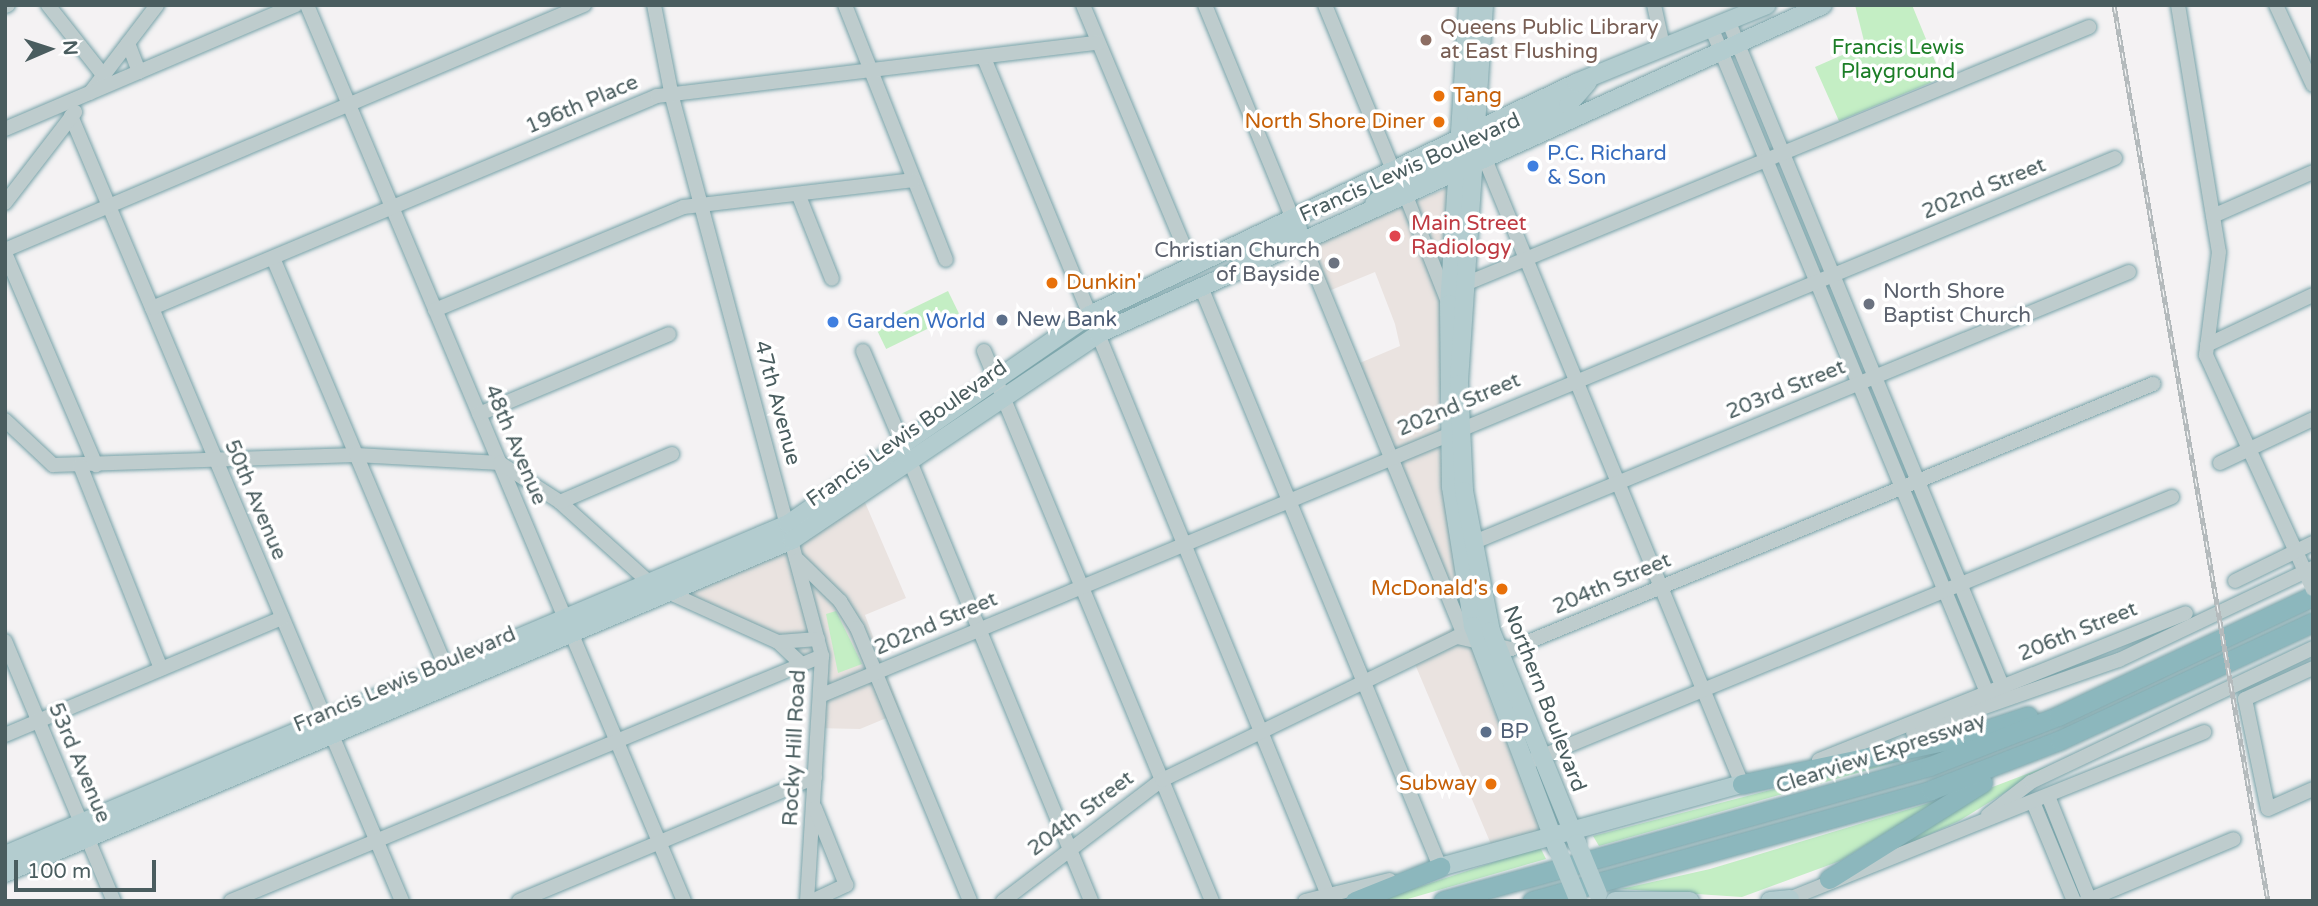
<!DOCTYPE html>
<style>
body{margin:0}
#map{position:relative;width:2318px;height:906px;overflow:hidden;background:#f4f2f3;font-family:"Varela Round",sans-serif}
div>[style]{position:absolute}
.commercial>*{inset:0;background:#eae3e0}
.green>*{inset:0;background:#c4eec4;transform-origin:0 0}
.roads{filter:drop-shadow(0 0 2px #78a3a9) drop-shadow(0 0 2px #78a3a9)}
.minor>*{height:14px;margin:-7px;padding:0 7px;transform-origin:7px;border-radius:7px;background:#becccd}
.major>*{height:18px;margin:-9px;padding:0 9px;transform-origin:9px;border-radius:9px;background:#b3cccf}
.highway>*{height:19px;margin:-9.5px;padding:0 9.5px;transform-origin:9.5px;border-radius:9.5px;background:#8cb7bd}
.rail>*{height:5px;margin-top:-2.5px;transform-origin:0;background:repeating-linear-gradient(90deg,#fff 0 8px,#b4babc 0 16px);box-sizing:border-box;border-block:2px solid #b4babc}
.minor-bridge>*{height:14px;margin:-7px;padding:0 7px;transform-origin:7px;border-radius:7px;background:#becccd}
.major-bridge>*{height:18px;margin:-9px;padding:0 9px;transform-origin:9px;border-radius:9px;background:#b3cccf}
.dots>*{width:19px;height:19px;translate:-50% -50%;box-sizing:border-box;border:4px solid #fff;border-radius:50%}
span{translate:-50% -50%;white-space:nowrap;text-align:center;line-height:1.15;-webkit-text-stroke:7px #fff;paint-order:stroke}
.education-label{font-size:21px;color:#785e54}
.left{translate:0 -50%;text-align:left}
.park-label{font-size:21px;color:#1c7e27}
.food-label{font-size:21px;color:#c56008}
.right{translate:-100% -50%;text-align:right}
.street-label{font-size:21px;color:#4a5d5f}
.shop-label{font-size:21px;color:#366cbe}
.health-label{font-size:21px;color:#be3a42}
.worship-label{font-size:21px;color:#5b616d}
.service-label{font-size:21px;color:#4e5e75}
.frame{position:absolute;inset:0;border:7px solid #4a5d5f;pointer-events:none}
.north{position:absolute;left:14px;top:14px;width:70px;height:70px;-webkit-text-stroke:5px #fff;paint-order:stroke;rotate:87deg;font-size:19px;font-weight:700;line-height:28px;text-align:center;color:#4a5d5f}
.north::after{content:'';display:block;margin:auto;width:24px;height:32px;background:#4a5d5f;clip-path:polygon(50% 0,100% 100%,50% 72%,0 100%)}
.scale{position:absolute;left:14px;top:860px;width:142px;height:32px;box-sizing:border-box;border:4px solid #4a5d5f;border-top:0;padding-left:9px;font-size:21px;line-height:24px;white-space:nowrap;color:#4a5d5f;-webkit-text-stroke:5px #fff;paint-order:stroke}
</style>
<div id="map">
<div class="commercial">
<i style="clip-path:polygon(1449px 187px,1439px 429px,1446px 510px,1463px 611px,1489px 698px,1543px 833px,1493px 849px,1409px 650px,1457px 626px,1348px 368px,1400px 346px,1395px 324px,1375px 272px,1319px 295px,1300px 250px)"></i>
<i style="clip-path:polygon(864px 500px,906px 598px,865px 615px,901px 712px,860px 729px,813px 728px,815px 664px,676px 600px,808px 540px)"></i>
</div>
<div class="green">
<i style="clip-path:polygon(1855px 5px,1912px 5px,1942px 78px,1839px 121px,1815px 67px,1865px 45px)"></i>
<i style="left:948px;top:291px;width:25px;height:81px;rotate:64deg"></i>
<i style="clip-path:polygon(836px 611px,862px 664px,838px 673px,826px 614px)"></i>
<i style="clip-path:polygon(1935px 751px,1599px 846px,1593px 836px,1797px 783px)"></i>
<i style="clip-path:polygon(2048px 766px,1959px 821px,1891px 852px,1953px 802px)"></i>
<i style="clip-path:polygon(1939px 800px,1840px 861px,1742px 897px,1621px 889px,1710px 869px)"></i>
<i style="clip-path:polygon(1540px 847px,1546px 859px,1401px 901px,1376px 901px)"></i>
</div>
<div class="roads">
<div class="minor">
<i style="left:48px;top:5px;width:89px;rotate:51.8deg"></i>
<i style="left:307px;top:5px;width:972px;rotate:67.18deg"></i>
<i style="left:654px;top:5px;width:94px;rotate:78.9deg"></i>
<i style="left:672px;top:97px;width:579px;rotate:74.98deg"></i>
<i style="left:822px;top:656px;width:245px;rotate:93.5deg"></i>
<i style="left:845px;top:5px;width:274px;rotate:68.4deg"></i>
<i style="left:1083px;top:5px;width:280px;rotate:67.3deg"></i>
<i style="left:1205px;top:5px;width:681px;rotate:67.65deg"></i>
<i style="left:1325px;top:5px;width:178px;rotate:67.6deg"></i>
<i style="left:1654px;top:5px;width:42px;rotate:77.6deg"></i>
<i style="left:2178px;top:5px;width:250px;rotate:80.6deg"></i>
<i style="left:2219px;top:252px;width:104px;rotate:97.2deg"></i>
<i style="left:2206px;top:355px;width:233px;rotate:65.4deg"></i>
<i style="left:2276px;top:5px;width:88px;rotate:65.2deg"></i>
<i style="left:5px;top:6px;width:3px;rotate:-18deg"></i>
<i style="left:1728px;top:20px;width:722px;rotate:67.62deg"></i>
<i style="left:1711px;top:27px;width:723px;rotate:67.48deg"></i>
<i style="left:128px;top:43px;width:31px;rotate:69deg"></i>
<i style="left:984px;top:58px;width:278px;rotate:67.6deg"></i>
<i style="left:90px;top:93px;width:111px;rotate:-52.7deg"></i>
<i style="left:71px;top:116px;width:852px;rotate:67.14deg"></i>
<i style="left:5px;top:129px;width:316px;rotate:-23.1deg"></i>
<i style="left:1485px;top:159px;width:676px;rotate:67.65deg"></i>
<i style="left:1742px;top:784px;width:8px;rotate:-14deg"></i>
<i style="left:799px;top:196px;width:89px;rotate:68.3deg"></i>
<i style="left:1406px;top:196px;width:114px;rotate:68.4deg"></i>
<i style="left:5px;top:203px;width:115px;rotate:-52.4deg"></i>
<i style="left:2213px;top:216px;width:109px;rotate:-23.7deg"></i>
<i style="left:5px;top:250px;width:629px;rotate:-22.94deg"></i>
<i style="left:5px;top:253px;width:231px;rotate:66.8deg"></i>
<i style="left:273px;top:258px;width:446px;rotate:67.1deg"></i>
<i style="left:1465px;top:284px;width:675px;rotate:-22.38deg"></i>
<i style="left:1201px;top:287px;width:627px;rotate:67.6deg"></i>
<i style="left:1440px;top:867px;width:8px;rotate:166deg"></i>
<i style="left:152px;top:308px;width:548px;rotate:-22.77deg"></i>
<i style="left:657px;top:96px;width:444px;rotate:-6.9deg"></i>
<i style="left:435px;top:310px;width:269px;rotate:-22.5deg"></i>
<i style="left:684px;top:207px;width:231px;rotate:-6.7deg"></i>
<i style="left:1098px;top:334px;width:606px;rotate:67.71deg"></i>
<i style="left:2207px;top:345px;width:117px;rotate:-25.3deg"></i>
<i style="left:863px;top:351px;width:100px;rotate:67deg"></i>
<i style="left:984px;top:351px;width:595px;rotate:67.48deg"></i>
<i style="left:479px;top:414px;width:206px;rotate:-22.8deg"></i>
<i style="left:5px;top:420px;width:66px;rotate:43.2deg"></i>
<i style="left:53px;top:465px;width:303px;rotate:-1.9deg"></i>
<i style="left:356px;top:455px;width:144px;rotate:3.2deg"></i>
<i style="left:500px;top:463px;width:72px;rotate:33deg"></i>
<i style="left:560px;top:502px;width:122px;rotate:42deg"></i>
<i style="left:909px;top:459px;width:478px;rotate:67.6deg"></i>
<i style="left:2220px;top:463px;width:103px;rotate:-25.3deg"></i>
<i style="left:80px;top:465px;width:219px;rotate:68.3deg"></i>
<i style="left:560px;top:502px;width:122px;rotate:-23.2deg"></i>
<i style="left:1467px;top:545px;width:716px;rotate:-22.41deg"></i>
<i style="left:798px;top:560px;width:59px;rotate:44.3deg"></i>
<i style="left:840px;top:601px;width:32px;rotate:58deg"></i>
<i style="left:857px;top:628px;width:295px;rotate:67.5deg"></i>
<i style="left:2235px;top:581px;width:87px;rotate:-26deg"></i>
<i style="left:672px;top:594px;width:116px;rotate:24.4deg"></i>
<i style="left:778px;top:642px;width:33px;rotate:43deg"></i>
<i style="left:5px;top:641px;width:282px;rotate:67.3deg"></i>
<i style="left:778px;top:642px;width:40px;rotate:-4.3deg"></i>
<i style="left:2313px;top:668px;width:75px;rotate:155.5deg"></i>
<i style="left:2245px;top:699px;width:112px;rotate:78.2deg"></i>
<i style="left:2268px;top:809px;width:49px;rotate:-24deg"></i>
<i style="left:822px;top:695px;width:1400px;rotate:-22.55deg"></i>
<i style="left:1913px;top:732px;width:218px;rotate:-19.3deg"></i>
<i style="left:2119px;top:660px;width:215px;rotate:-25.4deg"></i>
<i style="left:5px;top:735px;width:301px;rotate:-22.9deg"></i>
<i style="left:1533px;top:760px;width:691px;rotate:-22.37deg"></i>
<i style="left:1819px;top:760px;width:395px;rotate:-21.8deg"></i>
<i style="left:2048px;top:796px;width:113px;rotate:68.2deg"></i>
<i style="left:2033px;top:802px;width:107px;rotate:67.5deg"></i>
<i style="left:1988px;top:815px;width:54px;rotate:-37.5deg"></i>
<i style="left:2031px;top:782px;width:312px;rotate:-25.4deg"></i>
<i style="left:231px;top:901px;width:640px;rotate:-22.52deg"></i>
<i style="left:519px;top:901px;width:321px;rotate:-22.7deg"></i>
<i style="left:812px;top:901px;width:38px;rotate:-25deg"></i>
<i style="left:846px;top:885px;width:83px;rotate:-111.9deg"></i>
<i style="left:1003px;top:901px;width:200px;rotate:-37.3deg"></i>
<i style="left:1162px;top:780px;width:328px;rotate:-25.9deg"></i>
<i style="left:1457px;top:637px;width:55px;rotate:12.5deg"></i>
<i style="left:1511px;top:649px;width:695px;rotate:-22.43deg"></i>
<i style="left:1305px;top:901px;width:87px;rotate:-14deg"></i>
<i style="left:1784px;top:901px;width:453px;rotate:-21.9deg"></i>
<i style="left:2086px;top:901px;width:160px;rotate:-22.7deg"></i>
</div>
<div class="major">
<i style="left:1468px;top:5px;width:300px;rotate:93.6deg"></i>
<i style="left:1449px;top:304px;width:183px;rotate:89.4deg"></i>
<i style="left:1451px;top:487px;width:141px;rotate:81deg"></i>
<i style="left:1473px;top:626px;width:237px;rotate:69.3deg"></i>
<i style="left:1484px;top:5px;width:380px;rotate:93.8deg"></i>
<i style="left:1459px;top:384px;width:107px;rotate:87.3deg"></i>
<i style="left:1464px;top:491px;width:143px;rotate:79.1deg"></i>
<i style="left:1491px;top:631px;width:229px;rotate:67.9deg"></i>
<i style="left:1467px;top:154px;width:112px;rotate:-25.9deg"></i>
<i style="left:1568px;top:105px;width:30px;rotate:-49deg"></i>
<i style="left:1374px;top:204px;width:28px;rotate:-44deg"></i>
<i style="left:1394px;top:185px;width:81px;rotate:-25.6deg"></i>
<i style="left:1241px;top:258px;width:64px;rotate:-27deg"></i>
<i style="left:5px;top:855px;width:850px;rotate:-22.92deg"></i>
<i style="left:788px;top:524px;width:367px;rotate:-34.7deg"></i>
<i style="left:1090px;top:315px;width:539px;rotate:-25.52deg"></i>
<i style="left:1576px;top:83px;width:206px;rotate:-22.2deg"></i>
<i style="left:1440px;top:867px;width:313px;rotate:-15.4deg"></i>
<i style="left:5px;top:873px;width:855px;rotate:-22.93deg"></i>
<i style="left:792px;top:540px;width:369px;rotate:-33.9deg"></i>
<i style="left:1098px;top:334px;width:796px;rotate:-24.41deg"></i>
<i style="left:1615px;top:901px;width:75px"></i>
<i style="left:1770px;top:901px;width:20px;rotate:-6deg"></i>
</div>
<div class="highway">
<i style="left:1742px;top:784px;width:230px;rotate:-12deg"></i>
<i style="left:1967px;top:736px;width:64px;rotate:-18.2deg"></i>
<i style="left:1829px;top:879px;width:181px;rotate:-32.1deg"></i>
<i style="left:1355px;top:901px;width:92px;rotate:-21.8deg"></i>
<i style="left:1443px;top:901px;width:505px;rotate:-15.49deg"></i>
<i style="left:1930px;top:766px;width:137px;rotate:-21.3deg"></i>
<i style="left:2058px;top:716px;width:282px;rotate:-25.2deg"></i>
<i style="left:1532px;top:901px;width:414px;rotate:-15.5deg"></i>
<i style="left:1931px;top:790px;width:138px;rotate:-21.2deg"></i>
<i style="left:2060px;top:740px;width:279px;rotate:-25deg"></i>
</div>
</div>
<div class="rail">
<i style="left:2114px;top:5px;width:909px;rotate:80.25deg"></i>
</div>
<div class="minor-bridge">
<i style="left:2303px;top:567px;width:24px;rotate:66deg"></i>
</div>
<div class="major-bridge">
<i style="left:1577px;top:843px;width:55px;rotate:67.6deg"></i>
<i style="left:1557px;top:848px;width:55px;rotate:67.6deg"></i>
</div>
<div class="dots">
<i style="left:1426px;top:40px;background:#8d6e63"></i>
<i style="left:1439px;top:96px;background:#e8710a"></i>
<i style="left:1439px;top:122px;background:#e8710a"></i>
<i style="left:1533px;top:166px;background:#3f7fe0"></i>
<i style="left:1395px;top:236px;background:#e0444e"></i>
<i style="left:1334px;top:263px;background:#6b7280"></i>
<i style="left:1052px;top:283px;background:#e8710a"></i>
<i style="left:1869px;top:304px;background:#6b7280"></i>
<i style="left:1002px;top:320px;background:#5c6f8a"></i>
<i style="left:833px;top:322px;background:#3f7fe0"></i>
<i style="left:1502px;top:589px;background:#e8710a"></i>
<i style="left:1486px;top:732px;background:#5c6f8a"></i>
<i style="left:1491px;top:784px;background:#e8710a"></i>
</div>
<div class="education-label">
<span class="left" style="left:1440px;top:40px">Queens Public Library<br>at East Flushing</span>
</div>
<div class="park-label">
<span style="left:1898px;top:60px">Francis Lewis<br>Playground</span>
</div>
<div class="food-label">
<span class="left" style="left:1453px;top:96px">Tang</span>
<span class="right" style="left:1425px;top:122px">North Shore Diner</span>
<span class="left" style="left:1066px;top:283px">Dunkin'</span>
<span class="right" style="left:1488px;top:589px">McDonald's</span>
<span class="right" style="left:1477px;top:784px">Subway</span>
</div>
<div class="street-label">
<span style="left:582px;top:105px;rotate:-23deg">196th Place</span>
<span style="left:1410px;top:168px;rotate:-24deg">Francis Lewis Boulevard</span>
<span style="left:1984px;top:189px;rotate:-22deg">202nd Street</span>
<span style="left:1786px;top:390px;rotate:-22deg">203rd Street</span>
<span style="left:777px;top:403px;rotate:75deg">47th Avenue</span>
<span style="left:1459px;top:405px;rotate:-23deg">202nd Street</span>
<span style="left:907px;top:434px;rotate:-35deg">Francis Lewis Boulevard</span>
<span style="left:515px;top:445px;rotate:67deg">48th Avenue</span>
<span style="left:255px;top:500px;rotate:67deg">50th Avenue</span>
<span style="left:1612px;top:584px;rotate:-23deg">204th Street</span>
<span style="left:936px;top:624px;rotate:-23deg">202nd Street</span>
<span style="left:2078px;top:632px;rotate:-22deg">206th Street</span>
<span style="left:405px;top:680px;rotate:-23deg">Francis Lewis Boulevard</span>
<span style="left:1544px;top:699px;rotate:69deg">Northern Boulevard</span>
<span style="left:795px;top:748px;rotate:-87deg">Rocky Hill Road</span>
<span style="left:1881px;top:754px;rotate:-18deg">Clearview Expressway</span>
<span style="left:79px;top:763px;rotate:67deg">53rd Avenue</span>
<span style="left:1081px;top:814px;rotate:-37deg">204th Street</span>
</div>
<div class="shop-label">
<span class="left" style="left:1547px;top:166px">P.C. Richard<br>&amp; Son</span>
<span class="left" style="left:847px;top:322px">Garden World</span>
</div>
<div class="health-label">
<span class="left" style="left:1411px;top:236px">Main Street<br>Radiology</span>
</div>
<div class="worship-label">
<span class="right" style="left:1320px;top:263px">Christian Church<br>of Bayside</span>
<span class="left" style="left:1883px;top:304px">North Shore<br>Baptist Church</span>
</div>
<div class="service-label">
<span class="left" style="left:1016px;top:320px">New Bank</span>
<span class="left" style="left:1500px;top:732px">BP</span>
</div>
<div class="frame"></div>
<div class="north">N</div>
<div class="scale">100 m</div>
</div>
